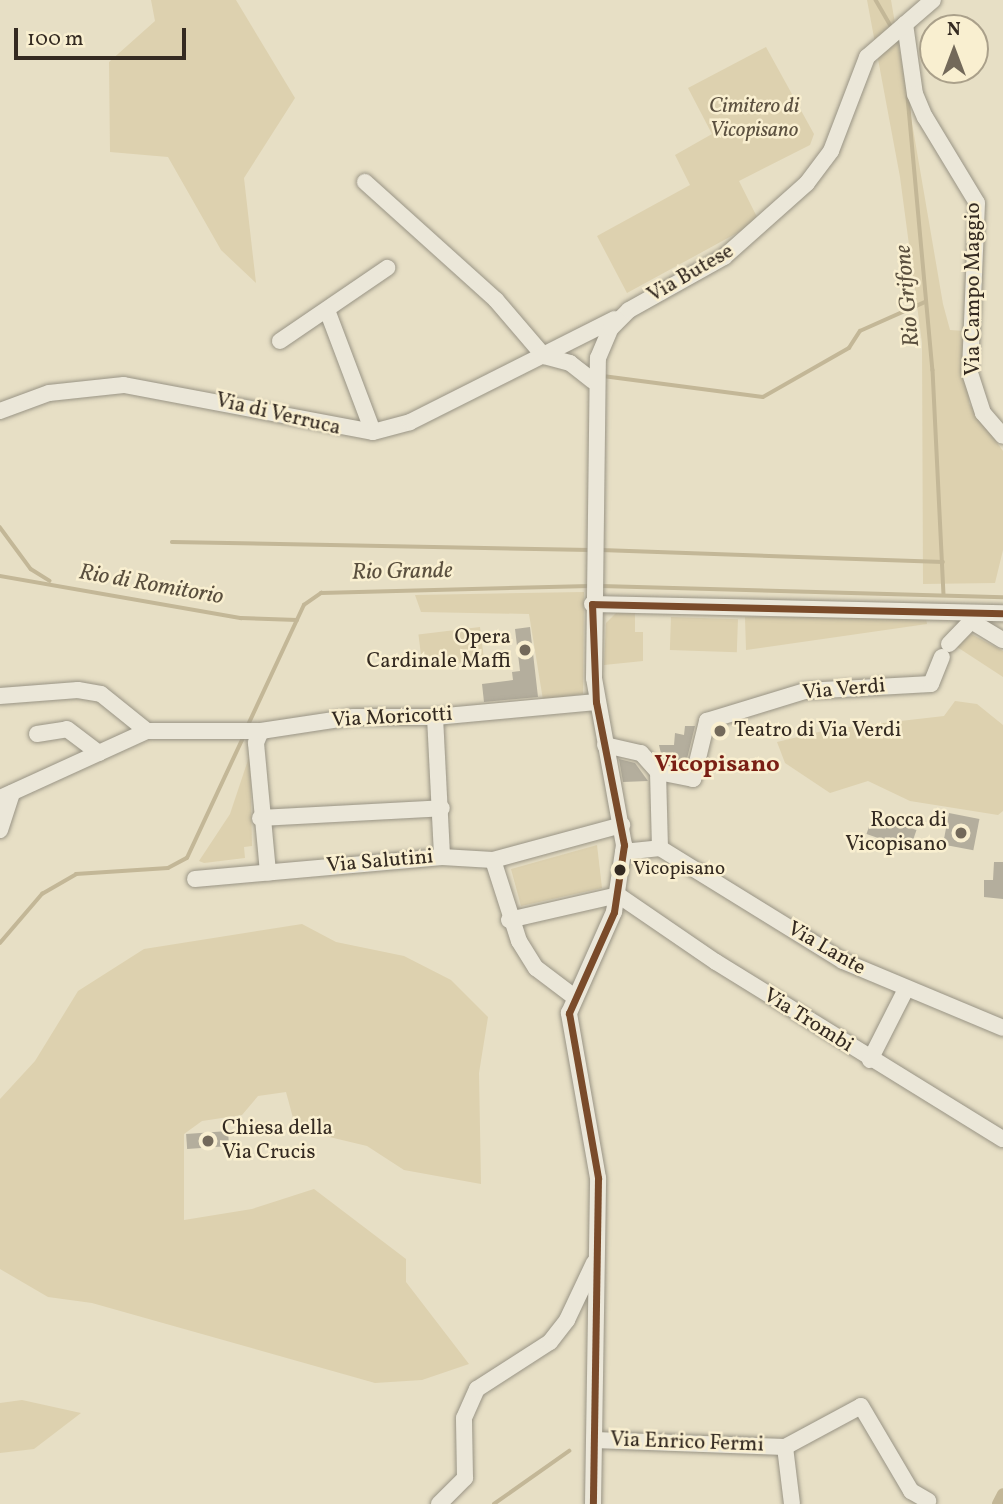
<!DOCTYPE html>
<style>
body{margin:0}
#map{position:relative;width:1003px;height:1504px;overflow:hidden;background:#e7dfc5;font-family:Vollkorn,serif}
div>[style]{position:absolute}
.green>*{inset:0;background:#ddd1af;transform-origin:0 0}
.stream>*{height:3.5px;margin:-1.75px;padding:0 1.75px;transform-origin:1.75px;border-radius:1.75px;background:#c3b797}
.canal>*{height:12px;margin:-6px;padding:0 6px;transform-origin:6px;border-radius:6px;background:#c3b797}
.building>*{inset:0;background:#b4ae9d;transform-origin:0 0}
.roads{filter:drop-shadow(0 0 2px #999485) drop-shadow(0 0 2px #999485)}
.minor>*{height:16px;margin:-8px;padding:0 8px;transform-origin:8px;border-radius:8px;background:#ebe7d9}
.bus-1>*{height:7px;margin:-3.5px;padding:0 3.5px;transform-origin:3.5px;border-radius:3.5px;background:#7a4b2a}
.dots>*{width:19px;height:19px;translate:-50% -50%;box-sizing:border-box;border:4px solid #f9efd0;border-radius:50%}
span{translate:-50% -50%;white-space:nowrap;text-align:center;line-height:1.15;-webkit-text-stroke:5px #f9efd0;paint-order:stroke}
.bus-label{font-size:19px;color:#342a21}
.left{translate:0 -50%;text-align:left}
.park-label{font-size:21px;color:#5c5140;font-style:italic}
.street-label{font-size:21px;color:#342a21}
.poi-label{font-size:21px;color:#342a21}
.right{translate:-100% -50%;text-align:right}
.water-label{font-size:23px;color:#5a4f3e;font-style:italic}
.quarter-label{font-size:24px;color:#7a1f14;font-weight:700}
.north{position:absolute;left:919px;top:14px;width:70px;height:70px;box-sizing:border-box;background:#f9efd0;border:2px solid #aaa08a;border-radius:50%;rotate:0deg;font-size:19px;font-weight:700;line-height:28px;text-align:center;color:#342a21}
.north::after{content:'';display:block;margin:auto;width:24px;height:32px;background:#73695a;clip-path:polygon(50% 0,100% 100%,50% 72%,0 100%)}
.scale{position:absolute;left:14px;top:28px;width:172px;height:32px;box-sizing:border-box;border:4px solid #342a21;border-top:0;padding-left:9px;font-size:21px;line-height:24px;white-space:nowrap;color:#342a21;-webkit-text-stroke:5px #f9efd0;paint-order:stroke}
</style>
<div id="map">
<div class="green">
<i style="clip-path:polygon(151px 0,236px 0,295px 98px,244px 178px,256px 283px,221px 250px,168px 157px,110px 152px,109px 62px,155px 21px)"></i>
<i style="clip-path:polygon(867px 0,891px 0,943px 304px,950px 330px,965px 331px,969px 403px,1003px 451px,1003px 550px,995px 583px,923px 584px,922px 343px,900px 177px)"></i>
<i style="clip-path:polygon(766px 47px,814px 134px,810px 145px,739px 181px,759px 221px,627px 293px,597px 236px,690px 185px,675px 155px,712px 134px,688px 88px)"></i>
<i style="clip-path:polygon(584px 592px,583px 694px,543px 700px,529px 614px,421px 612px,415px 595px)"></i>
<i style="clip-path:polygon(635px 611px,635px 632px,643px 632px,643px 661px,604px 665px,606px 623px,617px 612px)"></i>
<i style="left:671px;top:617px;width:67px;height:33px;rotate:2deg"></i>
<i style="clip-path:polygon(745px 617px,926px 618px,927px 624px,746px 650px)"></i>
<i style="left:480px;top:627px;width:33px;height:62px;rotate:83deg"></i>
<i style="clip-path:polygon(971px 634px,1003px 651px,1003px 677px,954px 645px)"></i>
<i style="clip-path:polygon(955px 701px,977px 704px,1003px 725px,1003px 811px,998px 815px,910px 801px,868px 781px,830px 793px,785px 763px,777px 742px,831px 729px,944px 716px)"></i>
<i style="clip-path:polygon(250px 754px,252px 846px,244px 847px,245px 858px,204px 863px,199px 861px,230px 814px)"></i>
<i style="clip-path:polygon(597px 845px,602px 888px,521px 906px,511px 869px)"></i>
<i style="clip-path:polygon(302px 924px,336px 942px,404px 956px,451px 980px,488px 1017px,479px 1073px,481px 1184px,404px 1170px,367px 1146px,296px 1129px,286px 1092px,258px 1096px,242px 1115px,202px 1121px,184px 1134px,184px 1220px,252px 1209px,314px 1189px,406px 1259px,406px 1282px,469px 1364px,422px 1380px,375px 1383px,92px 1303px,48px 1297px,0 1269px,0 1099px,35px 1061px,78px 991px,144px 949px)"></i>
<i style="clip-path:polygon(22px 1400px,81px 1413px,34px 1449px,0 1453px,0 1403px)"></i>
</div>
<div class="stream">
<i style="left:876px;top:0;width:32px;rotate:60deg"></i>
<i style="left:908px;top:97px;width:274px;rotate:84.8deg"></i>
<i style="left:933px;top:370px;width:225px;rotate:87.2deg"></i>
<i style="left:603px;top:376px;width:161px;rotate:7.5deg"></i>
<i style="left:763px;top:397px;width:99px;rotate:-29.7deg"></i>
<i style="left:849px;top:348px;width:20px;rotate:-57deg"></i>
<i style="left:860px;top:331px;width:71px;rotate:-24deg"></i>
<i style="left:0;top:527px;width:52px;rotate:53.6deg"></i>
<i style="left:31px;top:569px;width:22px;rotate:32deg"></i>
<i style="left:172px;top:542px;width:418px;rotate:1.1deg"></i>
<i style="left:601px;top:550px;width:342px;rotate:2deg"></i>
<i style="left:0;top:576px;width:245px;rotate:9.9deg"></i>
<i style="left:241px;top:618px;width:56px;rotate:2deg"></i>
<i style="left:601px;top:586px;width:402px;rotate:1.6deg"></i>
<i style="left:248px;top:725px;width:132px;rotate:-65deg"></i>
<i style="left:304px;top:605px;width:21px;rotate:-35deg"></i>
<i style="left:321px;top:593px;width:269px;rotate:-1.5deg"></i>
<i style="left:0;top:943px;width:65px;rotate:-49.4deg"></i>
<i style="left:42px;top:894px;width:39px;rotate:-30deg"></i>
<i style="left:76px;top:874px;width:92px;rotate:-3.7deg"></i>
<i style="left:168px;top:868px;width:21px;rotate:-28deg"></i>
<i style="left:187px;top:858px;width:135px;rotate:-65deg"></i>
<i style="left:494px;top:1504px;width:92px;rotate:-35.2deg"></i>
</div>
<div class="canal">
<i style="left:998px;top:1504px;width:11px;rotate:-63deg"></i>
</div>
<div class="building">
<i style="clip-path:polygon(530px 627px,538px 697px,484px 702px,482px 684px,513px 680px,512px 672px,520px 671px,515px 629px)"></i>
<i style="clip-path:polygon(685px 726px,695px 726px,685px 767px,663px 762px,659px 745px,674px 745px,675px 733px,684px 735px)"></i>
<i style="clip-path:polygon(619px 759px,635px 763px,648px 781px,623px 782px)"></i>
<i style="left:949px;top:813px;width:31px;height:32px;rotate:11deg"></i>
<i style="left:873px;top:815px;width:46px;height:20px;rotate:19deg"></i>
<i style="clip-path:polygon(994px 862px,1003px 862px,1003px 899px,984px 897px,984px 880px,993px 880px)"></i>
<i style="left:228px;top:1131px;width:15px;height:42px;rotate:86deg"></i>
</div>
<div class="roads">
<div class="minor">
<i style="left:905px;top:24px;width:71px;rotate:81.9deg"></i>
<i style="left:915px;top:94px;width:25px;rotate:67deg"></i>
<i style="left:925px;top:117px;width:100px;rotate:58.8deg"></i>
<i style="left:977px;top:203px;width:170px;rotate:92.4deg"></i>
<i style="left:970px;top:373px;width:42px;rotate:72deg"></i>
<i style="left:983px;top:413px;width:30px;rotate:49deg"></i>
<i style="left:365px;top:182px;width:176px;rotate:42deg"></i>
<i style="left:496px;top:300px;width:74px;rotate:49.4deg"></i>
<i style="left:327px;top:310px;width:130px;rotate:69.3deg"></i>
<i style="left:280px;top:341px;width:130px;rotate:-34.3deg"></i>
<i style="left:544px;top:356px;width:27px;rotate:15deg"></i>
<i style="left:570px;top:363px;width:29px;rotate:38deg"></i>
<i style="left:0;top:411px;width:52px;rotate:-20.2deg"></i>
<i style="left:49px;top:393px;width:75px;rotate:-6.1deg"></i>
<i style="left:124px;top:385px;width:253px;rotate:10.7deg"></i>
<i style="left:373px;top:432px;width:38px;rotate:-15deg"></i>
<i style="left:410px;top:422px;width:229px;rotate:-26.7deg"></i>
<i style="left:592px;top:604px;width:411px;rotate:1.3deg"></i>
<i style="left:971px;top:613px;width:8px;rotate:90deg"></i>
<i style="left:971px;top:621px;width:37px;rotate:31deg"></i>
<i style="left:949px;top:644px;width:32px;rotate:-46deg"></i>
<i style="left:0;top:696px;width:78px;rotate:-4.4deg"></i>
<i style="left:78px;top:690px;width:23px;rotate:10deg"></i>
<i style="left:101px;top:694px;width:59px;rotate:38.8deg"></i>
<i style="left:435px;top:717px;width:140px;rotate:87.1deg"></i>
<i style="left:261px;top:731px;width:13px;rotate:113deg"></i>
<i style="left:256px;top:743px;width:130px;rotate:84.7deg"></i>
<i style="left:37px;top:734px;width:30px;rotate:-9deg"></i>
<i style="left:67px;top:729px;width:40px;rotate:37deg"></i>
<i style="left:605px;top:745px;width:37px;rotate:13deg"></i>
<i style="left:641px;top:753px;width:25px;rotate:48deg"></i>
<i style="left:658px;top:772px;width:36px;rotate:11deg"></i>
<i style="left:693px;top:779px;width:60px;rotate:-76.4deg"></i>
<i style="left:707px;top:721px;width:102px;rotate:-17deg"></i>
<i style="left:805px;top:691px;width:126px;rotate:-3.2deg"></i>
<i style="left:931px;top:684px;width:29px;rotate:-68deg"></i>
<i style="left:658px;top:772px;width:76px;rotate:88.5deg"></i>
<i style="left:0;top:798px;width:162px;rotate:-24.5deg"></i>
<i style="left:147px;top:731px;width:114px"></i>
<i style="left:261px;top:731px;width:94px;rotate:-8.6deg"></i>
<i style="left:354px;top:717px;width:81px"></i>
<i style="left:435px;top:717px;width:162px;rotate:-5.3deg"></i>
<i style="left:260px;top:818px;width:182px;rotate:-3.1deg"></i>
<i style="left:0;top:830px;width:39px;rotate:-72deg"></i>
<i style="left:660px;top:848px;width:215px;rotate:31.7deg"></i>
<i style="left:843px;top:961px;width:173px;rotate:22.7deg"></i>
<i style="left:623px;top:852px;width:37px;rotate:-6deg"></i>
<i style="left:493px;top:860px;width:85px;rotate:72.2deg"></i>
<i style="left:519px;top:941px;width:32px;rotate:58deg"></i>
<i style="left:536px;top:968px;width:46px;rotate:37.1deg"></i>
<i style="left:195px;top:879px;width:248px;rotate:-5.1deg"></i>
<i style="left:442px;top:857px;width:51px;rotate:3.4deg"></i>
<i style="left:493px;top:860px;width:134px;rotate:-15.2deg"></i>
<i style="left:618px;top:895px;width:119px;rotate:34.4deg"></i>
<i style="left:716px;top:962px;width:337px;rotate:31.7deg"></i>
<i style="left:509px;top:920px;width:112px;rotate:-12.9deg"></i>
<i style="left:870px;top:1060px;width:77px;rotate:-63.1deg"></i>
<i style="left:594px;top:1440px;width:191px;rotate:2.1deg"></i>
<i style="left:785px;top:1447px;width:86px;rotate:-28.3deg"></i>
<i style="left:861px;top:1406px;width:99px;rotate:59.5deg"></i>
<i style="left:911px;top:1491px;width:20px;rotate:30deg"></i>
<i style="left:785px;top:1447px;width:57px;rotate:83deg"></i>
<i style="left:439px;top:1504px;width:37px;rotate:-45deg"></i>
<i style="left:465px;top:1478px;width:60px;rotate:-91deg"></i>
<i style="left:464px;top:1418px;width:32px;rotate:-66deg"></i>
<i style="left:477px;top:1389px;width:87px;rotate:-32.8deg"></i>
<i style="left:550px;top:1342px;width:28px;rotate:-52deg"></i>
<i style="left:567px;top:1320px;width:63px;rotate:-64.7deg"></i>
<i style="left:593px;top:1504px;width:326px;rotate:-89.1deg"></i>
<i style="left:598px;top:1178px;width:168px;rotate:-100deg"></i>
<i style="left:569px;top:1013px;width:111px;rotate:-66deg"></i>
<i style="left:614px;top:912px;width:68px;rotate:-81.5deg"></i>
<i style="left:624px;top:845px;width:170px;rotate:-100.2deg"></i>
<i style="left:594px;top:678px;width:320px;rotate:-89.3deg"></i>
<i style="left:598px;top:358px;width:33px;rotate:-67deg"></i>
<i style="left:611px;top:328px;width:25px;rotate:-45deg"></i>
<i style="left:629px;top:310px;width:109px;rotate:-29.2deg"></i>
<i style="left:724px;top:257px;width:111px;rotate:-41.7deg"></i>
<i style="left:807px;top:183px;width:40px;rotate:-53deg"></i>
<i style="left:831px;top:151px;width:101px;rotate:-69deg"></i>
<i style="left:867px;top:57px;width:87px;rotate:-40.8deg"></i>
</div>
</div>
<div class="bus-1">
<i style="left:592px;top:604px;width:98px;rotate:87.7deg"></i>
<i style="left:596px;top:702px;width:146px;rotate:78.9deg"></i>
<i style="left:624px;top:845px;width:68px;rotate:98.5deg"></i>
<i style="left:614px;top:912px;width:111px;rotate:114deg"></i>
<i style="left:569px;top:1013px;width:168px;rotate:80deg"></i>
<i style="left:598px;top:1178px;width:326px;rotate:90.9deg"></i>
<i style="left:592px;top:604px;width:411px;rotate:1.3deg"></i>
</div>
<div class="dots">
<i style="left:525px;top:650px;background:#73695a"></i>
<i style="left:720px;top:731px;background:#73695a"></i>
<i style="left:961px;top:833px;background:#73695a"></i>
<i style="left:620px;top:870px;background:#342a21"></i>
<i style="left:208px;top:1141px;background:#73695a"></i>
</div>
<div class="bus-label">
<span class="left" style="left:633px;top:870px">Vicopisano</span>
</div>
<div class="park-label">
<span style="left:754px;top:119px">Cimitero di<br>Vicopisano</span>
</div>
<div class="street-label">
<span style="left:691px;top:274px;rotate:-30deg">Via Butese</span>
<span style="left:974px;top:289px;rotate:-90deg">Via Campo Maggio</span>
<span style="left:278px;top:415px;rotate:13deg">Via di Verruca</span>
<span style="left:844px;top:690px;rotate:-5deg">Via Verdi</span>
<span style="left:392px;top:718px;rotate:-3deg">Via Moricotti</span>
<span style="left:380px;top:862px;rotate:-5deg">Via Salutini</span>
<span style="left:826px;top:949px;rotate:30deg">Via Lante</span>
<span style="left:808px;top:1021px;rotate:32deg">Via Trombi</span>
<span style="left:687px;top:1443px;rotate:2deg">Via Enrico Fermi</span>
</div>
<div class="poi-label">
<span class="right" style="left:511px;top:650px">Opera<br>Cardinale Maffi</span>
<span class="left" style="left:734px;top:731px">Teatro di Via Verdi</span>
<span class="right" style="left:947px;top:833px">Rocca di<br>Vicopisano</span>
<span class="left" style="left:222px;top:1141px">Chiesa della<br>Via Crucis</span>
</div>
<div class="water-label">
<span style="left:908px;top:296px;rotate:-95deg">Rio Grifone</span>
<span style="left:402px;top:572px;rotate:-1deg">Rio Grande</span>
<span style="left:151px;top:585px;rotate:10deg">Rio di Romitorio</span>
</div>
<div class="quarter-label">
<span style="left:717px;top:766px">Vicopisano</span>
</div>
<div class="north">N</div>
<div class="scale">100 m</div>
</div>
